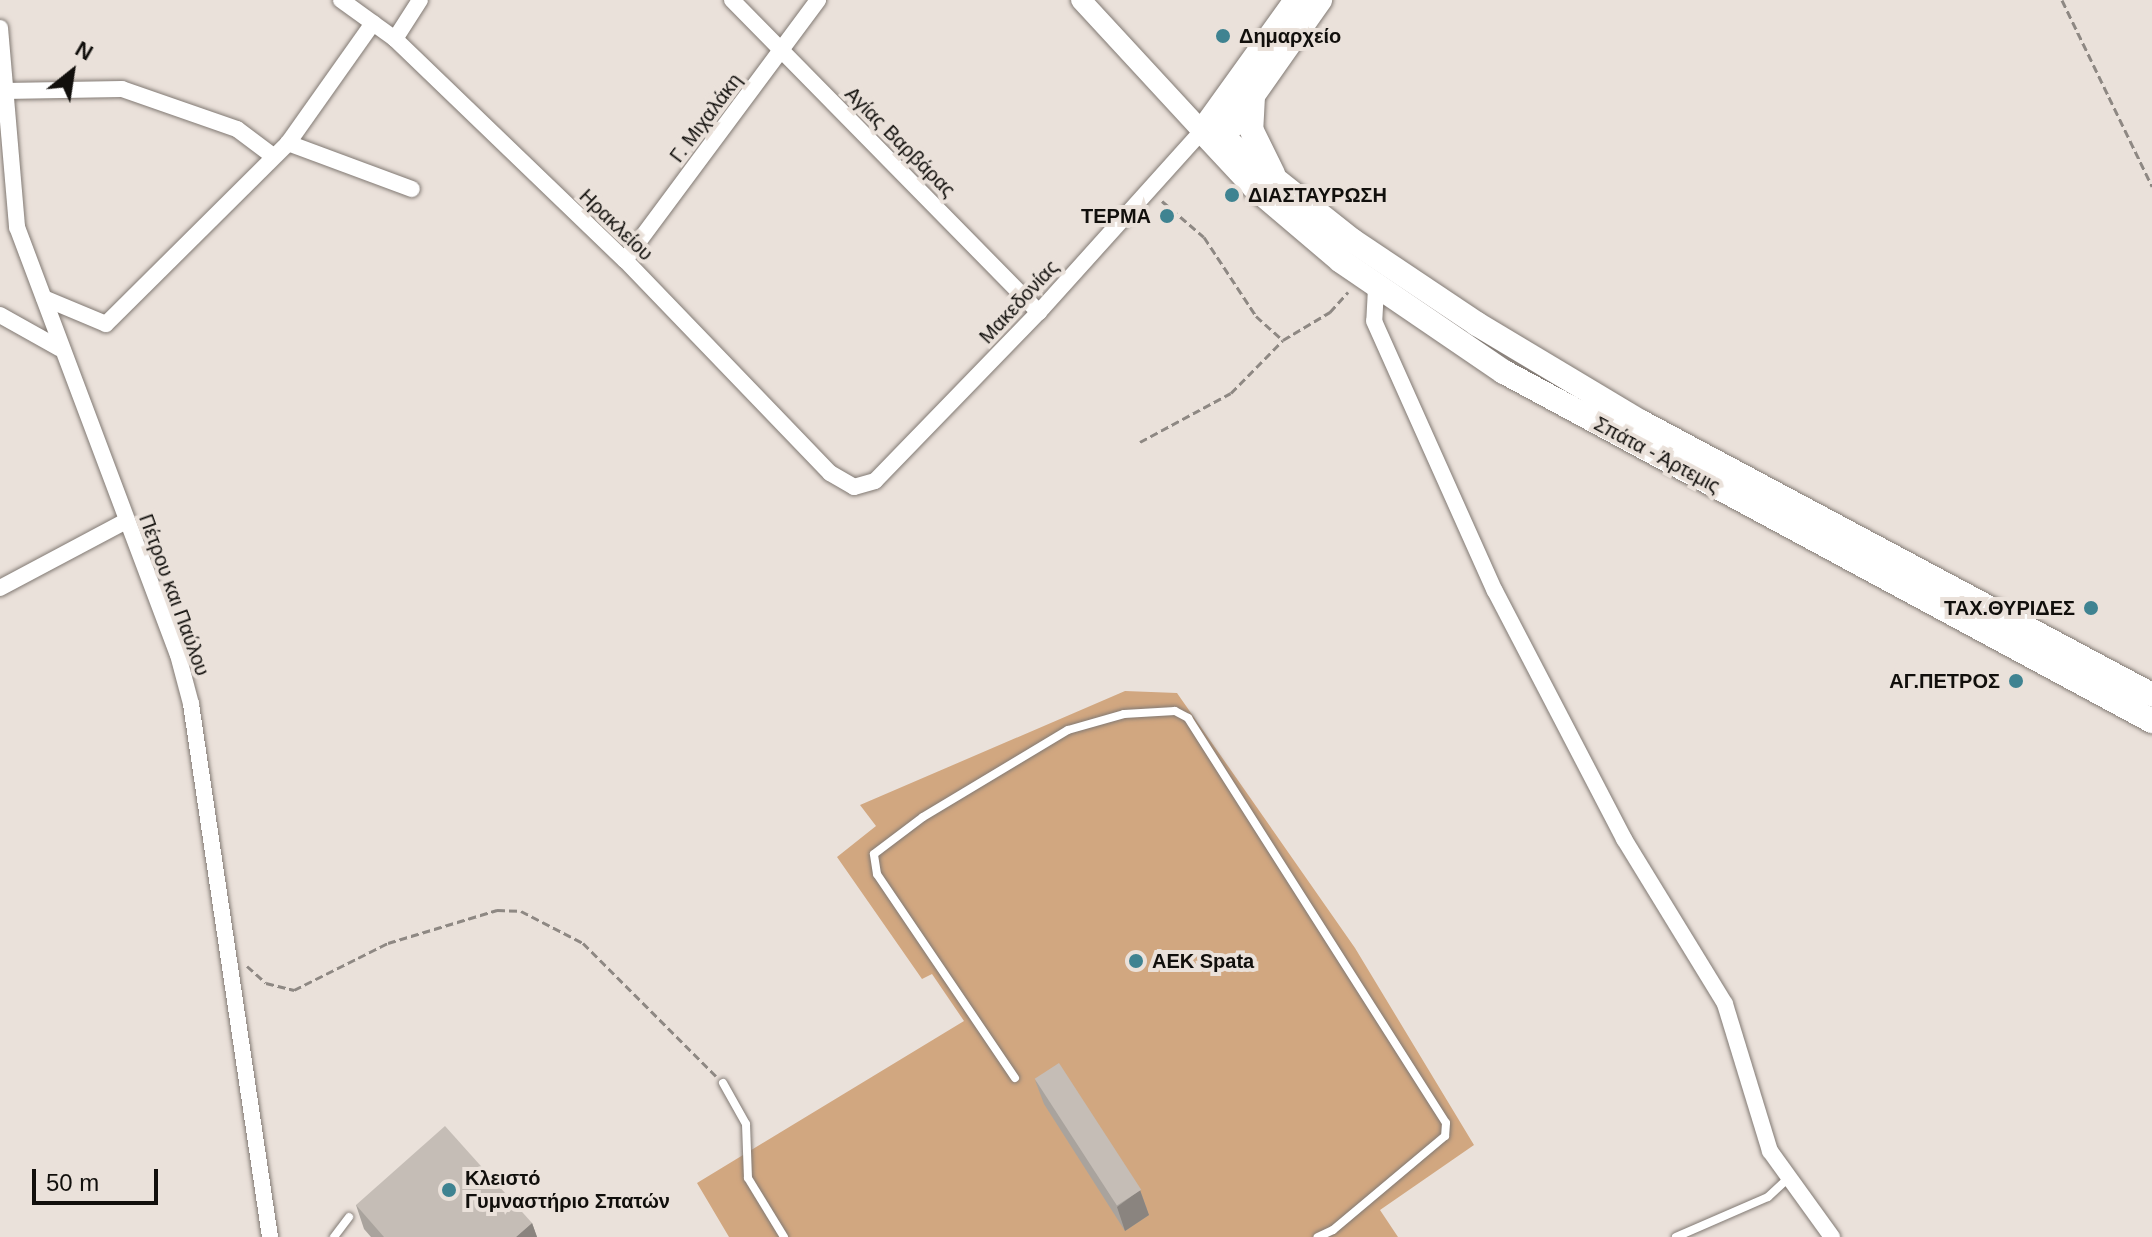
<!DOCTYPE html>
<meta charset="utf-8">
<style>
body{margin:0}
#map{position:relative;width:2152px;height:1237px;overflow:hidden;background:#eae1da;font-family:Helvetica,sans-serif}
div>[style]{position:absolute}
.green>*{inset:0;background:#d1a780}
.path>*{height:3px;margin-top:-1.5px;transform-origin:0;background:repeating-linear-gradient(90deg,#8e8883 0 8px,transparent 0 12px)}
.roads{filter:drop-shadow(0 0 2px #817973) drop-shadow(0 0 2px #817973)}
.service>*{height:8px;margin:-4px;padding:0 4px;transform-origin:4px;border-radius:4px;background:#fff}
.minor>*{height:16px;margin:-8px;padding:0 8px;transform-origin:8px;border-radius:8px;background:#fff}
.tertiary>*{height:20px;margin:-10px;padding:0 10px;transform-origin:10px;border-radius:10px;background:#fff}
.secondary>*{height:24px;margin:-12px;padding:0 12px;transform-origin:12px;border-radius:12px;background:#fff}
.wall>*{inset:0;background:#a9a39d}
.shaded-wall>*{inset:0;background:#8a847f}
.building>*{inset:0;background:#c5bdb6;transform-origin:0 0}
.dots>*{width:22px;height:22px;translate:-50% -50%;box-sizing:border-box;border:4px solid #eae1da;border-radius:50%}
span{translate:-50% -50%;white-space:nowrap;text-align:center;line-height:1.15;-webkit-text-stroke:8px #eae1da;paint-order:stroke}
.poi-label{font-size:20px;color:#110f0c;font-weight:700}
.left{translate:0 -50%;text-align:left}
.right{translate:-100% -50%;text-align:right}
.street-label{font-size:20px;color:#110f0c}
.north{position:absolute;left:32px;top:32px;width:80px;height:80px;-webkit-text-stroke:6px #eae1da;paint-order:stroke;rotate:30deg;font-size:22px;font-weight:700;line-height:32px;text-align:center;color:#110f0c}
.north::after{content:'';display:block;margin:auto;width:28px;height:36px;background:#110f0c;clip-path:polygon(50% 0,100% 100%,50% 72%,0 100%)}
.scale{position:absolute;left:32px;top:1169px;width:126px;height:36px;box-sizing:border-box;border:4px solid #110f0c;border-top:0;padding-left:10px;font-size:24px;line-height:28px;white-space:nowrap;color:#110f0c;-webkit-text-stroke:6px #eae1da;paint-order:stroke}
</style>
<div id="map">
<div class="green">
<i style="clip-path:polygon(1125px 691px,1177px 693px,1355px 948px,1474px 1145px,1380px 1210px,1398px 1237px,729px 1237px,697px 1183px,964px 1021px,932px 974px,922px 979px,837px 857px,876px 826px,860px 805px)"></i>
</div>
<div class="path">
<i style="left:2062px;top:0;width:207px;rotate:64.2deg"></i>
<i style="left:1162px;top:201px;width:55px;rotate:40.6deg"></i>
<i style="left:1204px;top:237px;width:95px;rotate:56.6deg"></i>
<i style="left:1256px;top:316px;width:36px;rotate:42deg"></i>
<i style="left:1283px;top:340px;width:55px;rotate:-30.8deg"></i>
<i style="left:1330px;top:312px;width:27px;rotate:-48deg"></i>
<i style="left:1140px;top:442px;width:103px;rotate:-28.3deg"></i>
<i style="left:1231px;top:393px;width:74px;rotate:-45.5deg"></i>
<i style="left:247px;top:966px;width:25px;rotate:42deg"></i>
<i style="left:266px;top:983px;width:29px;rotate:14deg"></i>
<i style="left:294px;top:990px;width:105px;rotate:-26.6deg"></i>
<i style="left:388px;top:943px;width:114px;rotate:-16.8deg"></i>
<i style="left:497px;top:910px;width:24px;rotate:2deg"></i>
<i style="left:521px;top:911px;width:70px;rotate:27.3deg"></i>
<i style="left:583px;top:943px;width:188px;rotate:45deg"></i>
</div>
<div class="roads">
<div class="service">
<i style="left:1015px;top:1078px;width:246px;rotate:-124.1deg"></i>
<i style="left:877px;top:874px;width:20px;rotate:-99deg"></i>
<i style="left:874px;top:854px;width:61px;rotate:-37.1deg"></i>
<i style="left:923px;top:817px;width:169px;rotate:-31deg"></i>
<i style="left:1068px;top:730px;width:58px;rotate:-15.9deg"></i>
<i style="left:1124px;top:714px;width:51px;rotate:-3.4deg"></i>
<i style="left:1175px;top:711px;width:15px;rotate:28deg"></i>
<i style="left:1188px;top:718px;width:480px;rotate:57.5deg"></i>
<i style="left:1446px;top:1123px;width:13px;rotate:94deg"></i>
<i style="left:1445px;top:1136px;width:146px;rotate:140deg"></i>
<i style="left:1333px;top:1230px;width:17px;rotate:155deg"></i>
<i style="left:723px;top:1083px;width:47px;rotate:60.7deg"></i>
<i style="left:746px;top:1124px;width:54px;rotate:87.9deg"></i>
<i style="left:748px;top:1178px;width:69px;rotate:58.6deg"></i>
<i style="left:334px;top:1237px;width:25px;rotate:-53deg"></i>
<i style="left:1676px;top:1237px;width:100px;rotate:-23.5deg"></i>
<i style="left:1768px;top:1197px;width:25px;rotate:-43deg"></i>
</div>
<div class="minor">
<i style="left:341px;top:0;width:67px;rotate:35.8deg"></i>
<i style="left:395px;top:39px;width:319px;rotate:43.9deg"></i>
<i style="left:625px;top:260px;width:296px;rotate:46.1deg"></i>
<i style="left:830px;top:473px;width:28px;rotate:30deg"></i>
<i style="left:854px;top:487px;width:22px;rotate:-16deg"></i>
<i style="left:875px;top:481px;width:235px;rotate:-45.9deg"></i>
<i style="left:1039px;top:312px;width:244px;rotate:-48deg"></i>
<i style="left:732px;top:0;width:438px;rotate:45.5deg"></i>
<i style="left:0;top:28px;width:200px;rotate:85.1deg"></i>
<i style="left:17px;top:227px;width:457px;rotate:69.4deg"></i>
<i style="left:178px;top:655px;width:51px;rotate:75.1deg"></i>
<i style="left:191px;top:704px;width:539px;rotate:81.57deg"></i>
<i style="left:395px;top:39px;width:46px;rotate:-57.3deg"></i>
<i style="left:4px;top:91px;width:118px;rotate:-1deg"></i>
<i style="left:122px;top:89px;width:122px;rotate:19.2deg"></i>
<i style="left:237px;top:129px;width:45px;rotate:36.9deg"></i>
<i style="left:288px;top:143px;width:132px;rotate:20.4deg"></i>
<i style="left:625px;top:260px;width:324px;rotate:-53.4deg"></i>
<i style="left:1376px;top:288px;width:33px;rotate:93deg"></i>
<i style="left:1374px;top:321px;width:296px;rotate:65.9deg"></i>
<i style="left:1495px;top:591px;width:280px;rotate:62.5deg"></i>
<i style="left:1624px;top:839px;width:193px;rotate:58.5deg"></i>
<i style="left:1725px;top:1004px;width:154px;rotate:73deg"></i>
<i style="left:1770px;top:1151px;width:106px;rotate:54.2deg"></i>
<i style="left:44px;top:298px;width:67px;rotate:22.8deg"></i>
<i style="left:106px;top:324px;width:257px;rotate:-44.8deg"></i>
<i style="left:288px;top:143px;width:147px;rotate:-54.7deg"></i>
<i style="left:0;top:315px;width:68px;rotate:29.2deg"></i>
<i style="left:0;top:588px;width:143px;rotate:-28deg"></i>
</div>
<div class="tertiary">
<i style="left:1081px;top:0;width:178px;rotate:47.3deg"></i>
</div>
<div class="secondary">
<i style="left:1253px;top:96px;width:33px;rotate:93deg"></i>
<i style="left:1251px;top:129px;width:50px;rotate:63.9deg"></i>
<i style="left:1202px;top:131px;width:76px;rotate:47.1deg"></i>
<i style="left:1254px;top:187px;width:114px;rotate:40.4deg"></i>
<i style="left:1341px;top:261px;width:197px;rotate:34.3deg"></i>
<i style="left:1504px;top:372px;width:736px;rotate:28.31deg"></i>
<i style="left:1202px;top:131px;width:161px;rotate:-54.3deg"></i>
<i style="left:1223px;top:138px;width:166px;rotate:38.4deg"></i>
<i style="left:1353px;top:241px;width:149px;rotate:33.8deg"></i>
<i style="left:1477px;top:324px;width:191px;rotate:30.9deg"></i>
<i style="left:1641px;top:422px;width:579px;rotate:28.11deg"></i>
<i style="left:1223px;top:138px;width:169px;rotate:-54.9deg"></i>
</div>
</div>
<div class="wall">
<i style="clip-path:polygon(1035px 1080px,1140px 1190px,1149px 1215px,1125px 1231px,1044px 1104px)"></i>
<i style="clip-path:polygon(356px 1205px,532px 1223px,537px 1237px,371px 1237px,364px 1229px)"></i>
</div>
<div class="shaded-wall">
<i style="clip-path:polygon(1140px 1190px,1149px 1215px,1125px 1231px,1117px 1207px)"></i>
<i style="clip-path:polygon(532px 1223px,537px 1237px,516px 1237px)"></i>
</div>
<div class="building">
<i style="left:1059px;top:1063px;width:151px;height:29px;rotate:57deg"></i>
<i style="clip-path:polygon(445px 1126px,532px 1223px,516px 1237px,384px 1237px,356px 1205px)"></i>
</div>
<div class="dots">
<i style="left:1223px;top:36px;background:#3f8391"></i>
<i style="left:1232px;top:195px;background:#3f8391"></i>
<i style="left:1167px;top:216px;background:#3f8391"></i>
<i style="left:2091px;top:608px;background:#3f8391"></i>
<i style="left:2016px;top:681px;background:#3f8391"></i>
<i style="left:1136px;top:961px;background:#3f8391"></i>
<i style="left:449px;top:1190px;background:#3f8391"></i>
</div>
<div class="poi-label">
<span class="left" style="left:1239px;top:36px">Δημαρχείο</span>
<span class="left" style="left:1248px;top:195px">ΔΙΑΣΤΑΥΡΩΣΗ</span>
<span class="right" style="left:1151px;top:216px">ΤΕΡΜΑ</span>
<span class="right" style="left:2075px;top:608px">ΤΑΧ.ΘΥΡΙΔΕΣ</span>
<span class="right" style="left:2000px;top:681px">ΑΓ.ΠΕΤΡΟΣ</span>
<span class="left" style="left:1152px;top:961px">AEK Spata</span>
<span class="left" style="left:465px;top:1190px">Κλειστό<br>Γυμναστήριο Σπατών</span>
</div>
<div class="street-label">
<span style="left:706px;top:118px;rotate:-53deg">Γ. Μιχαλάκη</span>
<span style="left:900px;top:142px;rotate:45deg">Αγίας Βαρβάρας</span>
<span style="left:616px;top:225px;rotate:44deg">Ηρακλείου</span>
<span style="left:1019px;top:302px;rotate:-47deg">Μακεδονίας</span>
<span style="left:1657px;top:455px;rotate:28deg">Σπάτα - Άρτεμις</span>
<span style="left:174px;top:595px;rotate:70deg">Πέτρου και Παύλου</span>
</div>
<div class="north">N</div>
<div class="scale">50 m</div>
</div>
